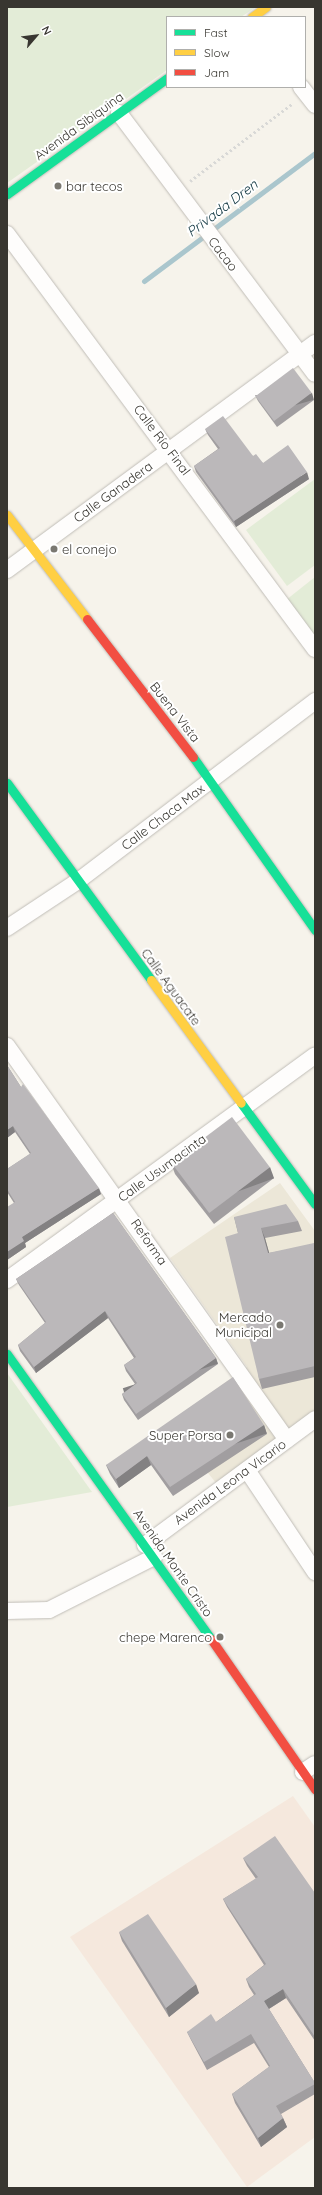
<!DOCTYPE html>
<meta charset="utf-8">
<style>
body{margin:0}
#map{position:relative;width:322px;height:2195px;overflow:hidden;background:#f6f3eb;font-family:Quicksand,sans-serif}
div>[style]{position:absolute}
.built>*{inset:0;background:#ece7d8}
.education>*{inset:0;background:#f5e8dd}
.green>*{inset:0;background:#e3ecd7}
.stream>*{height:5px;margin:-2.5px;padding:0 2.5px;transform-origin:2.5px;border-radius:2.5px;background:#aac6cd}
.path>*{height:2.5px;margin-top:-1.25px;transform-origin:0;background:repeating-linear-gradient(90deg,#d8d8d6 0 2px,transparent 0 5px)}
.roads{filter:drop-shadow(0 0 1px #c0bdb7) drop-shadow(0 0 1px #c0bdb7)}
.street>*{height:16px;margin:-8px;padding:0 8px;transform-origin:8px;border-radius:8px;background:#fefdfc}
.fast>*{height:9px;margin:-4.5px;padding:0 4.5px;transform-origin:4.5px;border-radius:4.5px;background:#16e098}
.slow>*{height:9px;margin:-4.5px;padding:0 4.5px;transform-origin:4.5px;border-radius:4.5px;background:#ffcf43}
.jam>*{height:9px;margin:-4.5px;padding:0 4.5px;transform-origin:4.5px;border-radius:4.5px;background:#f24e42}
.wall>*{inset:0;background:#a19ea0}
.shaded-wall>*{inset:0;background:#838182;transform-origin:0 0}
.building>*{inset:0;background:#bbb8ba;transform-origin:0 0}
.dots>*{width:11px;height:11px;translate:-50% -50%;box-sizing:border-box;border:2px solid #fff;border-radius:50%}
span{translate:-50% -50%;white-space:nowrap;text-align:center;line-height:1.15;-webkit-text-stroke:4px #fff;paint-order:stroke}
.street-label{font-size:13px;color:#383630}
.poi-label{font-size:13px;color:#383630}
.left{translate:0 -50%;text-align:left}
.right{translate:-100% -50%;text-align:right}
.water-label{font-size:14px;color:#103641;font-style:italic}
.frame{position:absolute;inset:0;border:8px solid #383630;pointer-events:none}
.legend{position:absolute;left:166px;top:16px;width:140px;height:72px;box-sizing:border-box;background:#fff;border:1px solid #afafac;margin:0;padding:5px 7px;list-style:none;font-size:12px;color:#383630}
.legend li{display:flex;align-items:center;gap:8px;height:20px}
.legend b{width:20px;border:1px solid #afafac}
.north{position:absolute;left:16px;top:16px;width:40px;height:40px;-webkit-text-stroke:3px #fff;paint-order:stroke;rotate:62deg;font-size:11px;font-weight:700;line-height:16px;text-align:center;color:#383630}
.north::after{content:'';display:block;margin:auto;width:14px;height:18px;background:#383630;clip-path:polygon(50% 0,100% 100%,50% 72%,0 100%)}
</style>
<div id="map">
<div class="built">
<i style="clip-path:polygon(280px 1183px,315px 1231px,315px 1411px,216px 1483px,168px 1423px,247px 1367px,170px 1258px)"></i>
</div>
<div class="education">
<i style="clip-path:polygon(293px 1796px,315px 1827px,315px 2137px,247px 2187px,70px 1937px)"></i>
</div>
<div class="green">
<i style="clip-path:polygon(7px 7px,256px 7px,241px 17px,167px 17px,167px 70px,7px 183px)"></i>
<i style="clip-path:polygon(315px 479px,315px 565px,287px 586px,246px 530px)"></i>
<i style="clip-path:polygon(315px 577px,315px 637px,286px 600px)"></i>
<i style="clip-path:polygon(7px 1373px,92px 1492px,7px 1507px)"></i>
</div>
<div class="stream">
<i style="left:144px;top:281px;width:214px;rotate:-36.8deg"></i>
</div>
<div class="path">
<i style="left:190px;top:181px;width:129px;rotate:-37.1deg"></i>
</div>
<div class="roads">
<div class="street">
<i style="left:301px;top:87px;width:23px;rotate:52deg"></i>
<i style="left:119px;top:113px;width:326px;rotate:53.1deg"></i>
<i style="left:7px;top:234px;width:517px;rotate:53.42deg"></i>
<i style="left:7px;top:570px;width:383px;rotate:-36.4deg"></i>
<i style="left:7px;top:928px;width:85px;rotate:-33.5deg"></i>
<i style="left:78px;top:881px;width:298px;rotate:-37.2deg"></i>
<i style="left:7px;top:1046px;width:483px;rotate:54.6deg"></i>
<i style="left:7px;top:1280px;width:381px;rotate:-36.1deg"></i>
<i style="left:247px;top:1470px;width:123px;rotate:56.3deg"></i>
<i style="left:145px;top:1545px;width:212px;rotate:-36.5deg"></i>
<i style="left:7px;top:1611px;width:42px;rotate:-1.4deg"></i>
<i style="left:49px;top:1610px;width:118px;rotate:-26.8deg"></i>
<i style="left:303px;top:1772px;width:14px;rotate:-34deg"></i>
</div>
<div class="fast">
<i style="left:7px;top:194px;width:198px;rotate:-35.9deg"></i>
<i style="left:193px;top:757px;width:212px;rotate:54.8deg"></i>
<i style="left:7px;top:783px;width:244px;rotate:53.8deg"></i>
<i style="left:241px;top:1103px;width:125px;rotate:53.8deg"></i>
<i style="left:7px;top:1354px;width:350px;rotate:54.4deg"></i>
</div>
<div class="slow">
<i style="left:252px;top:17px;width:17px;rotate:-36deg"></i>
<i style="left:7px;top:515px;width:131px;rotate:52.4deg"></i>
<i style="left:151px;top:980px;width:152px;rotate:53.8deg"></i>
</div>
<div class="jam">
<i style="left:87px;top:619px;width:174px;rotate:52.5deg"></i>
<i style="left:211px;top:1639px;width:183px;rotate:55.3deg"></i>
</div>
</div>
<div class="wall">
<i style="clip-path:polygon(255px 395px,314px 400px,277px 427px,258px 401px)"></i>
<i style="clip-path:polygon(205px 429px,253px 456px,263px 463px,309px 479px,236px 527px,196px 472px,194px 466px,218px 449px,208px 435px)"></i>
<i style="clip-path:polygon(7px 1065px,21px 1087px,101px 1194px,25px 1243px,26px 1247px,7px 1260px,14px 1203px,7px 1192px,7px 1169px,30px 1154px,15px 1132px,7px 1138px)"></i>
<i style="clip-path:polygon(171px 1163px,274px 1178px,214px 1224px,175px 1174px)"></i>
<i style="clip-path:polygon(113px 1213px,216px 1358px,218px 1364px,138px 1420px,124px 1400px,122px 1394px,135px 1384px,126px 1371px,124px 1365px,134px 1358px,108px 1318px,36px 1373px,20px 1351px,18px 1345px,45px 1323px,19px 1285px,16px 1279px)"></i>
<i style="clip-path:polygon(234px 1217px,298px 1221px,302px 1231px,265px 1238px,269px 1253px,315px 1245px,315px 1377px,262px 1389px,259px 1379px,238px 1233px)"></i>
<i style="clip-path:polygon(264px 1425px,267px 1434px,173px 1496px,151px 1465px,119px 1488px,110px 1474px,106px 1465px)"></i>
<i style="clip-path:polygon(243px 1858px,315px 1893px,315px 2041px,286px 1998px,269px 2009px,315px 2083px,315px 2094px,281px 2114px,283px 2118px,287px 2127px,261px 2147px,235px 2103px,232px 2094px,269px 2067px,254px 2043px,207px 2070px,191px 2040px,187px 2032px,216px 2022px,254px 1995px,249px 1987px,246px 1979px,264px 1965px,227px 1907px,223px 1899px,256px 1879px,247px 1866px)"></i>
<i style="clip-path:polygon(119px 1932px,199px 1993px,169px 2017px,122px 1941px)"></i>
</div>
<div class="shaded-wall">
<i style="left:312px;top:393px;width:7px;height:47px;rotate:74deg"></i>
<i style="clip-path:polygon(307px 472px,309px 479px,236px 527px,234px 521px)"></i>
<i style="clip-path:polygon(13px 1126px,15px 1132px,7px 1138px,7px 1130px)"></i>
<i style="left:270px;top:1167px;width:12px;height:76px;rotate:70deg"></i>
<i style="clip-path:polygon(99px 1188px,101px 1194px,25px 1243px,26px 1247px,7px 1260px,7px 1252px,22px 1237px)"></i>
<i style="clip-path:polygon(261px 1228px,265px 1238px,272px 1263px,268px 1253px)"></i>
<i style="clip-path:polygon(105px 1311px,108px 1318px,36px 1373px,34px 1367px)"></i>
<i style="left:216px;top:1358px;width:6px;height:98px;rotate:72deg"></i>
<i style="left:264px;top:1425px;width:9px;height:113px;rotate:72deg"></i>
<i style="clip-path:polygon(147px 1456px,151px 1465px,119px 1488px,116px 1479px)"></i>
<i style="clip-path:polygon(196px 1984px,199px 1993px,169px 2017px,166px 2008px)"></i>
<i style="clip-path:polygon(283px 1989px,286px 1998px,267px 2010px,264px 2001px)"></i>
<i style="clip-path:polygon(283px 2118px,287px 2127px,261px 2147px,258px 2138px)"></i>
</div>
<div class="building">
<i style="left:293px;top:368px;width:31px;height:47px;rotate:53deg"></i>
<i style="clip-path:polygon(223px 416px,253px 456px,256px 454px,263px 463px,288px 445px,307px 472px,234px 521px,194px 466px,220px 448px,205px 429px)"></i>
<i style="clip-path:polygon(7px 1065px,21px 1087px,23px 1084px,99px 1188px,22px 1237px,24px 1241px,7px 1252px,7px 1207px,15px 1202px,7px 1189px,7px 1169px,31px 1153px,13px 1126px,7px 1130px)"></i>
<i style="left:232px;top:1117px;width:63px;height:76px;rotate:53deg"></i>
<i style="clip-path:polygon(286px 1204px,298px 1221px,261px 1228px,268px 1253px,314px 1243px,315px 1246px,315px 1366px,259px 1379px,225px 1237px,238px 1233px,234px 1217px)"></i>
<i style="clip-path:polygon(113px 1213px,216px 1358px,136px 1414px,122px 1394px,137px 1383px,124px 1365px,136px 1357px,105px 1311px,34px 1367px,18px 1345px,46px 1322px,16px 1279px)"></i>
<i style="clip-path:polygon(233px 1377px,264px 1425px,170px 1487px,147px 1456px,116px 1479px,106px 1465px)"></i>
<i style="clip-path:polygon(275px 1836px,315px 1893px,315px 2037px,283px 1989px,264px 2001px,315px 2083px,315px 2084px,276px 2106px,283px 2118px,258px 2138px,232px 2094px,270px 2066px,251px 2034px,204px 2062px,187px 2032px,211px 2014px,216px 2022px,256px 1994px,246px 1979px,266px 1964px,223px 1899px,258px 1877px,243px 1858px)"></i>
<i style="clip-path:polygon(148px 1914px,196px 1984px,166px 2008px,119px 1932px)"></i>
</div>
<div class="dots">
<i style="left:58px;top:186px;background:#7a7871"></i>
<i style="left:54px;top:549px;background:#7a7871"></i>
<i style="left:280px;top:1325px;background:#7a7871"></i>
<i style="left:230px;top:1435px;background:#7a7871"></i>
<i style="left:220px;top:1637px;background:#7a7871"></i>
</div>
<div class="street-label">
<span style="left:79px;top:126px;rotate:-36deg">Avenida Sibiquina</span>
<span style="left:223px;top:254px;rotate:52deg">Cacao</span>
<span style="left:162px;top:440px;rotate:53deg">Calle Río Final</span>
<span style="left:113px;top:492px;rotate:-36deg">Calle Ganadera</span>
<span style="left:175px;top:712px;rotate:52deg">Buena Vista</span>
<span style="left:163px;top:817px;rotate:-37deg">Calle Chaca Max</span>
<span style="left:171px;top:987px;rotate:54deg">Calle Aguacate</span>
<span style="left:162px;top:1168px;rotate:-36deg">Calle Usumacinta</span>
<span style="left:149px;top:1242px;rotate:55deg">Reforma</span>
<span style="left:230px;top:1482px;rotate:-36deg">Avenida Leona Vicario</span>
<span style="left:173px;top:1563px;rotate:55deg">Avenida Monte Cristo</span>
</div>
<div class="poi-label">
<span class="left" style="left:66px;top:186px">bar tecos</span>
<span class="left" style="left:62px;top:549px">el conejo</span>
<span class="right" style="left:272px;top:1325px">Mercado<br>Municipal</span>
<span class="right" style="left:222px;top:1435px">Super Porsa</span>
<span class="right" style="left:212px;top:1637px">chepe Marenco</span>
</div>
<div class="water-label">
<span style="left:222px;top:208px;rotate:-37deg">Privada Dren</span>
</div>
<div class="frame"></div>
<ul class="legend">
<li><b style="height:5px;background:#16e098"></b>Fast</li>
<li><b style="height:5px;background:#ffcf43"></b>Slow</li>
<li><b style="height:5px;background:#f24e42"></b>Jam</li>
</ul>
<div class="north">N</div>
</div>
